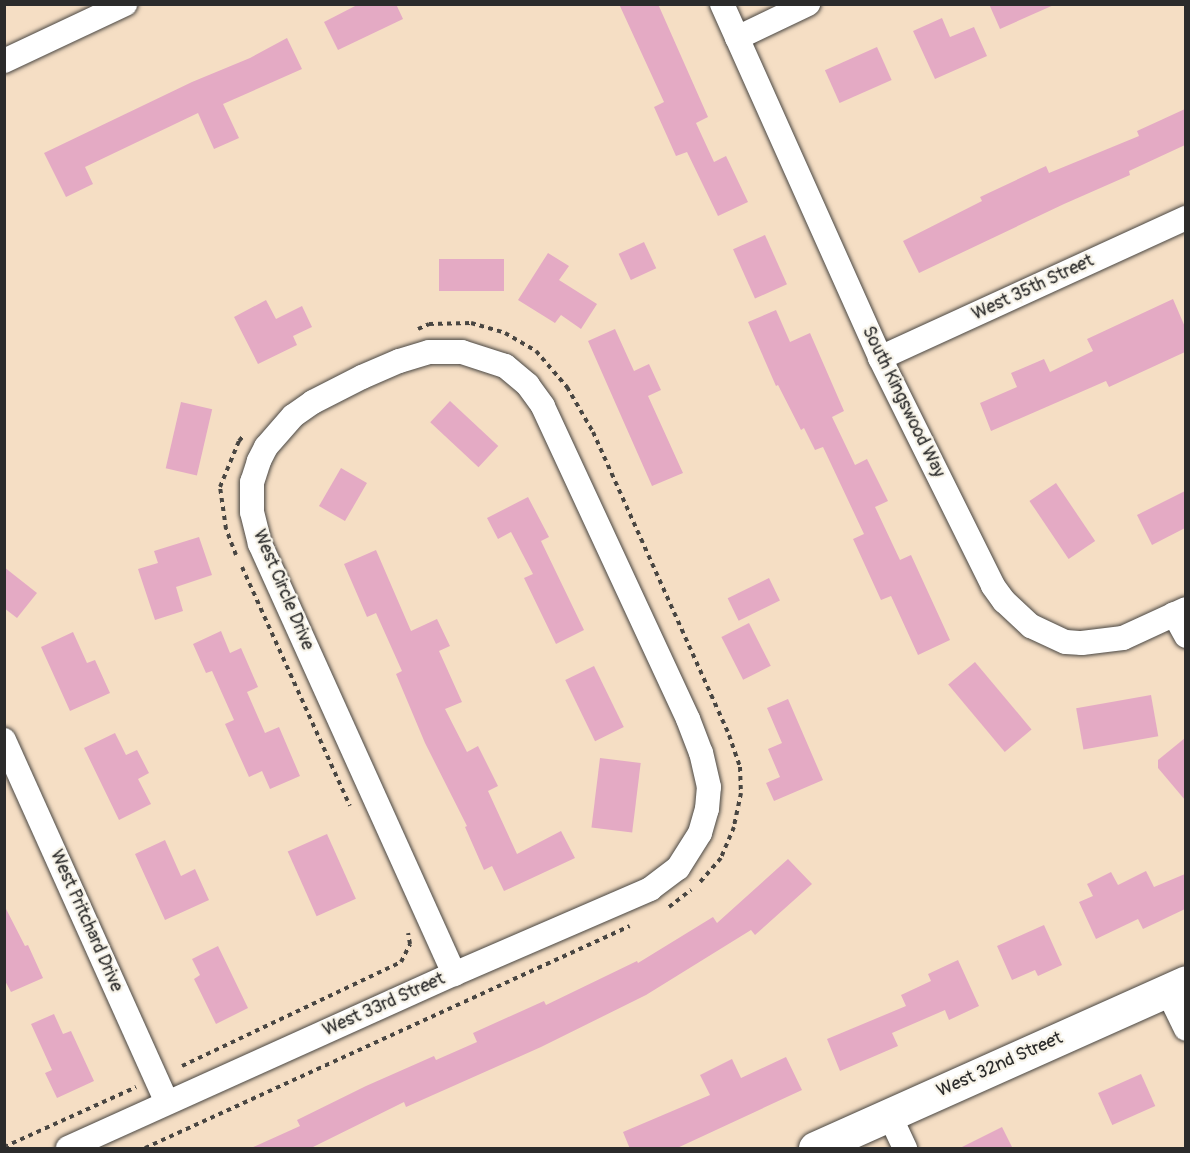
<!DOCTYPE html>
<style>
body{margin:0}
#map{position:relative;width:1190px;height:1153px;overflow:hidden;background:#f5dec4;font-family:Pangolin,sans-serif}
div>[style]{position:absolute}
.building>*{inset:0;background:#e4aac4;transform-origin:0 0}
.path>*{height:4px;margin-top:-2px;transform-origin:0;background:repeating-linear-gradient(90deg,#494642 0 4.5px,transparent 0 9px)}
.roads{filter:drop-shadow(0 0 2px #494642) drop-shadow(0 0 2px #494642)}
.street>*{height:24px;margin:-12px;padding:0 12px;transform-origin:12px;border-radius:12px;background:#fff}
.secondary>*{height:33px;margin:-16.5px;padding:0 16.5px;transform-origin:16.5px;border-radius:16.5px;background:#fff}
span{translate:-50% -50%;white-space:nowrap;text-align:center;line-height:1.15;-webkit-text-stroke:4.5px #f7f3e8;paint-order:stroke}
.street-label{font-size:18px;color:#2b2b2b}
.frame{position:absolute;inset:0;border:6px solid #2b2b2b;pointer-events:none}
</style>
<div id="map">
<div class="building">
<i style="clip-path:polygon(359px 4px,396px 4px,403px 19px,338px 50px,324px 22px)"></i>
<i style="clip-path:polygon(619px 4px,658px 4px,708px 117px,696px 123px,714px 162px,726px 156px,748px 202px,718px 216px,687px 152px,676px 156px,654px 107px,664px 102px)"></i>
<i style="clip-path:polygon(989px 4px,1056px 4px,1000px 29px)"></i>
<i style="clip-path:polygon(942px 18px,950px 37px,974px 27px,987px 56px,935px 79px,913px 31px)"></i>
<i style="clip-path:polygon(287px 38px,302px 69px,223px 104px,239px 138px,214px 149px,198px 113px,85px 167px,93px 184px,66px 197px,44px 153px,192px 82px,250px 58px)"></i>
<i style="left:877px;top:47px;width:36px;height:57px;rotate:66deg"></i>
<i style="clip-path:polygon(1185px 109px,1185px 145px,1129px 171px,1130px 175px,1064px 204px,919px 273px,903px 241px,982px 201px,980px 197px,1046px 166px,1049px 173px,1139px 136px,1137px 131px)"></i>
<i style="left:765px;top:235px;width:54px;height:35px;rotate:66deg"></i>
<i style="left:644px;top:242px;width:29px;height:28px;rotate:65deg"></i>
<i style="clip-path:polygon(548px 253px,569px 266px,559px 280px,597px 304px,581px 329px,561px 315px,555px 323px,518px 300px)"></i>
<i style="left:504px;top:259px;width:32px;height:65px;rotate:90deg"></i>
<i style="clip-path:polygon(1173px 299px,1185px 327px,1185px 352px,1109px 387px,1106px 381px,991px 431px,980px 403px,1017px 387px,1011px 373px,1044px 359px,1050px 372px,1093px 351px,1087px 339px)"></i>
<i style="clip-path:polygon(266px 300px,276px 319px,302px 306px,312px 327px,293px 336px,297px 345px,258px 364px,234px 317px)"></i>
<i style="clip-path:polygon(776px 310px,790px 342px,810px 333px,844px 411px,832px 417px,855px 465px,867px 459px,888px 501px,875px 507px,900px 560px,911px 555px,950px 640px,918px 655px,891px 596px,881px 600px,853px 539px,864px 534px,823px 447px,815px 450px,804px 428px,801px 430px,778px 385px,776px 386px,748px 322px)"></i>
<i style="clip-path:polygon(615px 329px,634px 371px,649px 364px,661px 390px,648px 396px,683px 473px,652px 486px,588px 341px)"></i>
<i style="left:450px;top:401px;width:66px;height:29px;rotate:43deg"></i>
<i style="left:181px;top:402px;width:32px;height:68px;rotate:13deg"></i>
<i style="left:341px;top:468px;width:30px;height:44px;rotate:30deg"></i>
<i style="left:1056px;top:483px;width:70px;height:32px;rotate:56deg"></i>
<i style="clip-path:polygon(1185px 491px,1185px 528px,1152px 545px,1137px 515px)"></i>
<i style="clip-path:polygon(528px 497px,549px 537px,541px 541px,584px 630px,556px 644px,524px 578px,533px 574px,511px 532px,498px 539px,487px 518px)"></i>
<i style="clip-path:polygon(199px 537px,212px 575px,176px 587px,183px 611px,155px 620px,138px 569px,158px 563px,154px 551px)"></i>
<i style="clip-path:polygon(376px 550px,411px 631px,437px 619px,450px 646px,439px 651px,462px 702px,445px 709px,467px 752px,478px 746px,498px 786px,488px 791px,517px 854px,561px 831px,575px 858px,504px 891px,492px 866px,484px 870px,465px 827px,467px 826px,425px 743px,396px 674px,402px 671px,376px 613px,367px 617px,344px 564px)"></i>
<i style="clip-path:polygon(4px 567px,37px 593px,17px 618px,4px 608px)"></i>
<i style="left:769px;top:578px;width:25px;height:46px;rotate:64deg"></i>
<i style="left:749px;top:623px;width:48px;height:31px;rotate:63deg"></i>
<i style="clip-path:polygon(221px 631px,230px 653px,241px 648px,258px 687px,247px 692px,265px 733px,279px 727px,300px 776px,270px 789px,262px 771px,249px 777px,225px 724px,234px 720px,212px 671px,206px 673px,193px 644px)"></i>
<i style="clip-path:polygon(73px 632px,87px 663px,95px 660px,110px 693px,70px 711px,41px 647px)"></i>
<i style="left:975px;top:662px;width:88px;height:35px;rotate:50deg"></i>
<i style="left:594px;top:666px;width:68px;height:32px;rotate:64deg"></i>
<i style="left:1151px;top:695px;width:42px;height:76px;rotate:80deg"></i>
<i style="clip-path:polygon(788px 699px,823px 780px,774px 801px,766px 783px,780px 777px,768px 749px,782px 743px,767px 708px)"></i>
<i style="clip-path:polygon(115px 733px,126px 755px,137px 750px,149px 773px,138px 779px,151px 804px,119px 820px,84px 748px)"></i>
<i style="clip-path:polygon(1185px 738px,1185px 800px,1158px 768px,1158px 760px)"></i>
<i style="left:600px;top:758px;width:41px;height:70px;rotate:7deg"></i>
<i style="left:327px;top:834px;width:71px;height:43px;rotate:66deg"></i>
<i style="clip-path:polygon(165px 840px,181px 876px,195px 869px,209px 900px,165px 920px,135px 854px)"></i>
<i style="clip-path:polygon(788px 859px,812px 884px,755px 935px,751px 930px,646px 995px,541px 1047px,406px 1107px,404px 1102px,309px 1149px,249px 1149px,300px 1126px,297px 1120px,366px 1086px,434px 1056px,436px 1060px,477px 1042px,473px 1033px,544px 1001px,546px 1005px,637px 961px,638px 963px,713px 917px,717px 923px)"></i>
<i style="clip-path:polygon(1146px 871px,1154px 887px,1185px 874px,1185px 909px,1143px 929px,1138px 919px,1096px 939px,1079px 902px,1093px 896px,1087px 884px,1111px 872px,1118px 885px)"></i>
<i style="clip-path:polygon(4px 905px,25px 946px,28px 945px,43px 978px,11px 992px,4px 979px)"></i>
<i style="clip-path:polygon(1044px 925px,1062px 965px,1038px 976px,1035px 970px,1012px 980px,997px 946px)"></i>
<i style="clip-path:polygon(218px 946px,248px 1008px,216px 1024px,194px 979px,200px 975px,192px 959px)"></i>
<i style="clip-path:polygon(958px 960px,979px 1006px,949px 1020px,945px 1010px,892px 1033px,898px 1046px,840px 1071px,827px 1039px,906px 1006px,901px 995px,931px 981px,928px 974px)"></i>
<i style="clip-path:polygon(54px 1014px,63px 1034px,71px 1031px,94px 1081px,57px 1098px,45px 1073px,52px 1070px,31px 1024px)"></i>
<i style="clip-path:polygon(786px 1057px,802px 1090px,675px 1149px,630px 1149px,623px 1132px,710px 1095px,700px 1075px,732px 1059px,741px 1078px)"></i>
<i style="left:1141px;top:1074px;width:35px;height:47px;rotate:66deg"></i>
<i style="clip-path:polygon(1002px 1127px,1013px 1149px,958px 1149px)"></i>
</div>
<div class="path">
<i style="left:418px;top:329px;width:12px;rotate:-24deg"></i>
<i style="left:429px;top:324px;width:42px;rotate:-1.4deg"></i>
<i style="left:471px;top:323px;width:35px;rotate:16deg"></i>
<i style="left:505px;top:333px;width:36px;rotate:30deg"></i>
<i style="left:536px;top:351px;width:48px;rotate:49.3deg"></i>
<i style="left:567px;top:387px;width:52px;rotate:60deg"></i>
<i style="left:593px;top:432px;width:332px;rotate:65.8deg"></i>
<i style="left:729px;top:735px;width:34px;rotate:71deg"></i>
<i style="left:740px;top:767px;width:26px;rotate:88deg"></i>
<i style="left:741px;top:793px;width:35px;rotate:102deg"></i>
<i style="left:734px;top:827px;width:34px;rotate:113deg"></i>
<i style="left:721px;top:858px;width:33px;rotate:131deg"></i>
<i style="left:236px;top:555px;width:28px;rotate:-111deg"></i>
<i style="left:226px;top:529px;width:42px;rotate:-98.1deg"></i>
<i style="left:220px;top:487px;width:50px;rotate:-67.6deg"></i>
<i style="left:239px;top:441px;width:8px;rotate:-50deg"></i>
<i style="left:242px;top:567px;width:262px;rotate:65.7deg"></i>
<i style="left:669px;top:907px;width:28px;rotate:-38deg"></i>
<i style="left:182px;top:1066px;width:242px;rotate:-25.4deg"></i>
<i style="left:401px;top:962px;width:20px;rotate:-63deg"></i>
<i style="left:410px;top:944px;width:11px;rotate:-100deg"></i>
<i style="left:4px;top:1147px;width:145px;rotate:-24.4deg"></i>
<i style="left:145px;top:1148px;width:533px;rotate:-24.6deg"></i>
</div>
<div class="roads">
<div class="street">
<i style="left:722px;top:4px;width:388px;rotate:65.9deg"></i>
<i style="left:880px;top:358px;width:254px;rotate:63.6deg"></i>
<i style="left:993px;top:586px;width:19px;rotate:54deg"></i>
<i style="left:1004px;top:601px;width:37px;rotate:43deg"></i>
<i style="left:1031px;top:626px;width:38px;rotate:25deg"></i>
<i style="left:1066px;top:642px;width:16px;rotate:4deg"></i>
<i style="left:1082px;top:643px;width:41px;rotate:-7deg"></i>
<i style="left:1123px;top:638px;width:69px;rotate:-24.7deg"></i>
<i style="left:737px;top:38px;width:79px;rotate:-25.6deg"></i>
<i style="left:4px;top:61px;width:134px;rotate:-25.2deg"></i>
<i style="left:880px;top:358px;width:337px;rotate:-24.6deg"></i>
<i style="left:1174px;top:614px;width:25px;rotate:61deg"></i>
<i style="left:4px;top:740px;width:397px;rotate:65.8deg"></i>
<i style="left:1167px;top:990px;width:43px;rotate:64deg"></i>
<i style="left:889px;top:1114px;width:38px;rotate:65deg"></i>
<i style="left:68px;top:1148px;width:423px;rotate:-24.3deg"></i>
<i style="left:454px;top:974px;width:214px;rotate:-23.4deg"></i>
<i style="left:650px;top:889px;width:35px;rotate:-37deg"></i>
<i style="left:678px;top:868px;width:41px;rotate:-57.8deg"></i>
<i style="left:700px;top:833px;width:25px;rotate:-74deg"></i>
<i style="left:707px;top:809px;width:22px;rotate:-85deg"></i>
<i style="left:709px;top:787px;width:35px;rotate:-103deg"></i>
<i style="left:701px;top:753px;width:36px;rotate:-111deg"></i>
<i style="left:688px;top:719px;width:345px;rotate:-114.9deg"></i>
<i style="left:543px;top:406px;width:26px;rotate:-126deg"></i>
<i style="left:528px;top:385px;width:30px;rotate:-140deg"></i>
<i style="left:505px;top:366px;width:45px;rotate:-162deg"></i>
<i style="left:462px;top:352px;width:33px;rotate:180deg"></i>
<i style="left:429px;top:352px;width:31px;rotate:163deg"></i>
<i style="left:399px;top:361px;width:40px;rotate:156.6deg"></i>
<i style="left:362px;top:377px;width:55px;rotate:153deg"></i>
<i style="left:313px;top:402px;width:24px;rotate:145deg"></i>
<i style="left:293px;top:416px;width:41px;rotate:131.1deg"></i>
<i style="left:266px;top:447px;width:16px;rotate:117deg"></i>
<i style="left:259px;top:461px;width:22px;rotate:108deg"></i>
<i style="left:252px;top:482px;width:30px;rotate:90deg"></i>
<i style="left:252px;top:512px;width:33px;rotate:76deg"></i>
<i style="left:260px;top:544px;width:472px;rotate:65.7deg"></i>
</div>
<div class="secondary">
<i style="left:815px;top:1148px;width:406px;rotate:-24.1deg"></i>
</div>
</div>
<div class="street-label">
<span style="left:1033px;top:288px;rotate:-25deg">West 35th Street</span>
<span style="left:903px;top:402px;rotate:64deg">South Kingswood Way</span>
<span style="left:283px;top:590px;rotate:67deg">West Circle Drive</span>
<span style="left:86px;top:921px;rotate:66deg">West Pritchard Drive</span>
<span style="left:384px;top:1005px;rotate:-24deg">West 33rd Street</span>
<span style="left:1000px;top:1065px;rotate:-24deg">West 32nd Street</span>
</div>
<div class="frame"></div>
</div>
